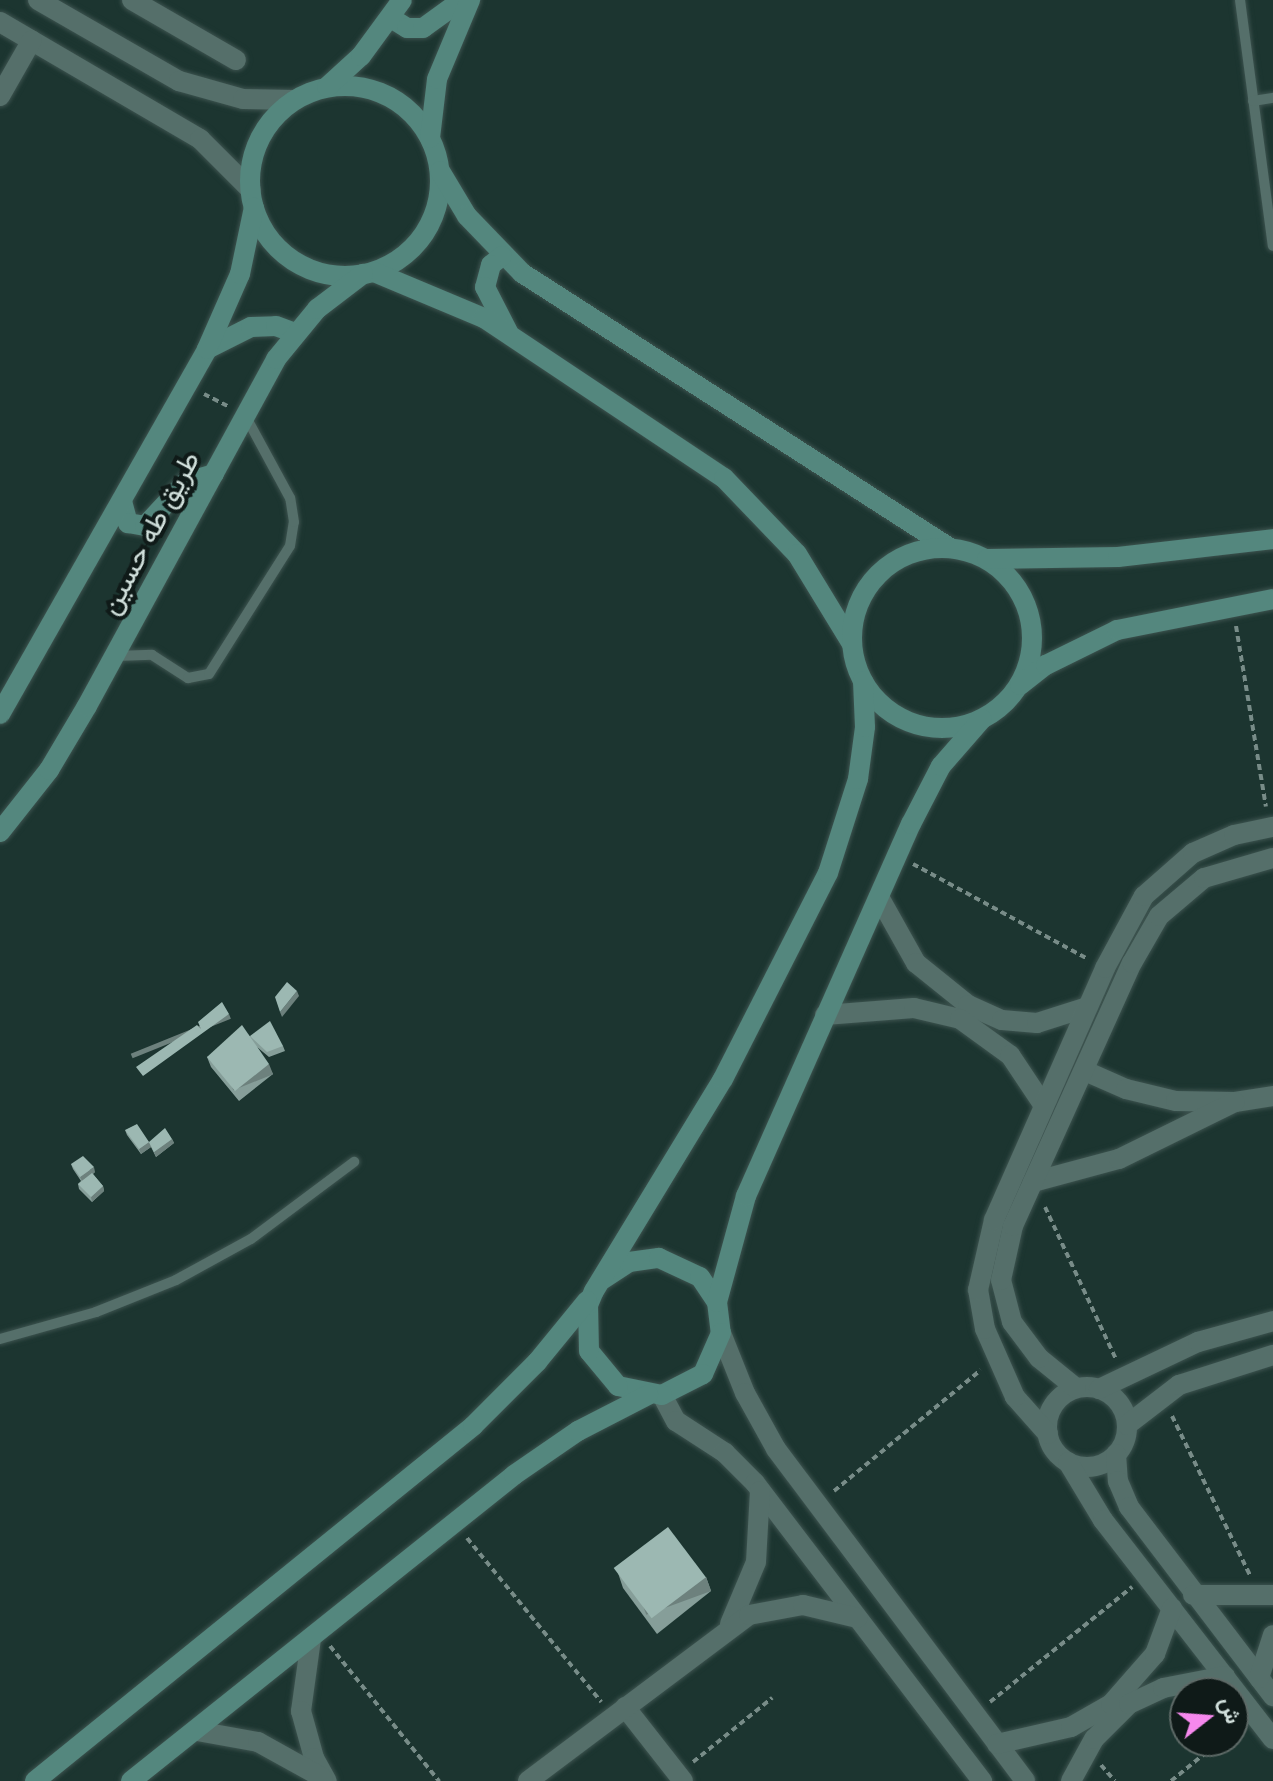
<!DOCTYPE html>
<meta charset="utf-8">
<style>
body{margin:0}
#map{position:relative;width:1273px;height:1781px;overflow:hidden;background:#1c3530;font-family:"Roboto Serif",Vazirmatn,serif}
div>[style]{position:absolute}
.path>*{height:4px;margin-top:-2px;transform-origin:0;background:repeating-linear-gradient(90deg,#788c88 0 6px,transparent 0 10px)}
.roads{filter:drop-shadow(0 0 2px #3d534f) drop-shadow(0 0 2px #3d534f)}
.lane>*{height:10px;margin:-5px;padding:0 5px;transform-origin:5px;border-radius:5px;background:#556f6a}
.street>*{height:20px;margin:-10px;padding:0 10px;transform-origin:10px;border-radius:10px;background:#556f6a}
.street>.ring{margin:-10px;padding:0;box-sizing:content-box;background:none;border:20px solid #556f6a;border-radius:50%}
.secondary>*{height:20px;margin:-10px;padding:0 10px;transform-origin:10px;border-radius:10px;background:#54877e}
.secondary>.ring{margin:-10px;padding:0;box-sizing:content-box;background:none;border:20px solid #54877e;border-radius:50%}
.wall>*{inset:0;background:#869e99}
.shaded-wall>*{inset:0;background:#6d817d;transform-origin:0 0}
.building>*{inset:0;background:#9cb8b2;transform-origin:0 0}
span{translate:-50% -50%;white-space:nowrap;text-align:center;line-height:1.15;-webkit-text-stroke:8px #0f1a18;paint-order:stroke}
.street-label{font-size:28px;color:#d1e0dc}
.north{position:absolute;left:1169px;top:1677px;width:80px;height:80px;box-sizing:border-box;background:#0f1a18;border:2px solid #5d6966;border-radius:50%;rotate:73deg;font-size:22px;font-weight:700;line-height:32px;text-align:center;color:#d1e0dc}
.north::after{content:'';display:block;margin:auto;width:28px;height:36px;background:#f688ed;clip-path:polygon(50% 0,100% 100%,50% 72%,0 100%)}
</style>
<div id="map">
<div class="path">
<i style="left:204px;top:394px;width:27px;rotate:27deg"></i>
<i style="left:1236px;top:626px;width:183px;rotate:80.6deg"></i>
<i style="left:913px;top:864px;width:199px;rotate:28.5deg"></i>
<i style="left:1045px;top:1207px;width:168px;rotate:65deg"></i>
<i style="left:1172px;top:1416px;width:179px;rotate:63.9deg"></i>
<i style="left:834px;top:1491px;width:190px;rotate:-39.5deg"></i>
<i style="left:467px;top:1538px;width:212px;rotate:50.7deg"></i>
<i style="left:330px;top:1646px;width:174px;rotate:51.1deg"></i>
<i style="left:990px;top:1702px;width:183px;rotate:-39deg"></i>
<i style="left:693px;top:1762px;width:102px;rotate:-39deg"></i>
<i style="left:1101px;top:1765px;width:21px;rotate:49deg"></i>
<i style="left:1171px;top:1781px;width:63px;rotate:-39.2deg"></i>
</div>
<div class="roads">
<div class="lane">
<i style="left:1240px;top:0;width:248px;rotate:82.4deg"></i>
<i style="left:1253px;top:101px;width:20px;rotate:-9deg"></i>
<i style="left:116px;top:656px;width:36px;rotate:-2deg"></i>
<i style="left:152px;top:655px;width:43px;rotate:32.6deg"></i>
<i style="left:188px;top:678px;width:21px;rotate:-11deg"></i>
<i style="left:209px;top:674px;width:151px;rotate:-57.7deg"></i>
<i style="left:290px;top:546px;width:24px;rotate:-81deg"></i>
<i style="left:294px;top:522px;width:24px;rotate:-99deg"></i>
<i style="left:290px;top:498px;width:94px;rotate:-118.5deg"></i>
<i style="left:0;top:1339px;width:100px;rotate:-15.7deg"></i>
<i style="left:96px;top:1312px;width:86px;rotate:-21.8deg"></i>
<i style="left:176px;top:1280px;width:85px;rotate:-28.7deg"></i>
<i style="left:251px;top:1239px;width:129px;rotate:-36.8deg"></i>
</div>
<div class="street">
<i style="left:38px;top:0;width:163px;rotate:29.9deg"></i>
<i style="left:179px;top:81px;width:66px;rotate:15.7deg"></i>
<i style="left:243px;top:99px;width:52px;rotate:1.1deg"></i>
<i style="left:132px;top:0;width:120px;rotate:30deg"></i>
<i style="left:0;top:22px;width:232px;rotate:30.3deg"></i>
<i style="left:200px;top:139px;width:72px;rotate:45deg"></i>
<i style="left:0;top:96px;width:64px;rotate:-60.3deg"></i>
<i style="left:879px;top:897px;width:76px;rotate:60.7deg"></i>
<i style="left:916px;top:963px;width:67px;rotate:38.9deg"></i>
<i style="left:968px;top:1005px;width:37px;rotate:24deg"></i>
<i style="left:1002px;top:1020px;width:35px;rotate:5deg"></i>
<i style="left:1037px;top:1023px;width:52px;rotate:-17.7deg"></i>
<i style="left:825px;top:1015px;width:89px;rotate:-4.5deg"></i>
<i style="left:914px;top:1008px;width:47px;rotate:13.4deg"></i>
<i style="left:960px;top:1019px;width:62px;rotate:35.8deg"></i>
<i style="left:1010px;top:1055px;width:61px;rotate:56.3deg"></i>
<i style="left:1085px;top:1071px;width:45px;rotate:23.7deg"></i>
<i style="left:1126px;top:1089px;width:51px;rotate:13.5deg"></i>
<i style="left:1176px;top:1101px;width:59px;rotate:1deg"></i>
<i style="left:1235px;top:1102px;width:38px;rotate:-9deg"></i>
<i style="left:1033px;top:1182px;width:89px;rotate:-15deg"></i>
<i style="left:1119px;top:1159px;width:129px;rotate:-26.2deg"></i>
<i style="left:721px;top:1333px;width:65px;rotate:68.2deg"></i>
<i style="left:745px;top:1393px;width:64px;rotate:61deg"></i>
<i style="left:776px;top:1449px;width:415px;rotate:53.1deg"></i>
<i class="ring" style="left:1047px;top:1387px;width:60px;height:60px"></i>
<i style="left:1076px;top:1388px;width:48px;rotate:-141deg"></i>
<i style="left:1039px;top:1358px;width:45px;rotate:-126.9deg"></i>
<i style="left:1012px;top:1322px;width:43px;rotate:-104.7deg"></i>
<i style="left:1001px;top:1280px;width:55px;rotate:-77.5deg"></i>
<i style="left:1013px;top:1226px;width:289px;rotate:-65.7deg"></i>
<i style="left:1132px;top:963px;width:54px;rotate:-60.1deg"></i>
<i style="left:1159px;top:916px;width:59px;rotate:-40.2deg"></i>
<i style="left:1204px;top:878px;width:72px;rotate:-16.2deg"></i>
<i style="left:1099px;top:1389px;width:110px;rotate:-25.4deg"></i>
<i style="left:1198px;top:1342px;width:78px;rotate:-15.6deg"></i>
<i style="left:662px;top:1395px;width:30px;rotate:62deg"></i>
<i style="left:676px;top:1421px;width:59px;rotate:33.1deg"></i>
<i style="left:725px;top:1453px;width:42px;rotate:45deg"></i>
<i style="left:755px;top:1483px;width:375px;rotate:52.7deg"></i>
<i style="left:1127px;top:1425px;width:66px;rotate:-37.6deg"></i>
<i style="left:1179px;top:1385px;width:99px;rotate:-17.7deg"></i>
<i style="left:1048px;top:1434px;width:50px;rotate:-131.7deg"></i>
<i style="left:1015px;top:1397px;width:74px;rotate:-113.8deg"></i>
<i style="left:985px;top:1329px;width:40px;rotate:-100deg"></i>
<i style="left:978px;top:1290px;width:72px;rotate:-77.1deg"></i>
<i style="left:994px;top:1220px;width:275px;rotate:-66.2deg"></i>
<i style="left:1105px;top:968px;width:82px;rotate:-61.6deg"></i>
<i style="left:1144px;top:896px;width:65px;rotate:-41.3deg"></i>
<i style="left:1193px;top:853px;width:45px;rotate:-23.7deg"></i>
<i style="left:1234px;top:835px;width:40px;rotate:-12deg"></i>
<i style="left:1116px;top:1454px;width:27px;rotate:86deg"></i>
<i style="left:1118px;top:1481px;width:28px;rotate:67deg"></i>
<i style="left:1129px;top:1507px;width:238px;rotate:52.7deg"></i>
<i style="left:1068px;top:1462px;width:68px;rotate:58.9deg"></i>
<i style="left:1103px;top:1520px;width:277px;rotate:52.2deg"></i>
<i style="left:1193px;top:1595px;width:80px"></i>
<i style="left:730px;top:1624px;width:67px;rotate:-67.2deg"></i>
<i style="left:756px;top:1562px;width:71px;rotate:-86.8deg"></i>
<i style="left:311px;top:1639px;width:73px;rotate:97.9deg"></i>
<i style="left:301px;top:1711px;width:49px;rotate:74.5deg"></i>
<i style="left:314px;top:1758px;width:26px;rotate:61deg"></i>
<i style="left:1259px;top:1678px;width:45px;rotate:-72deg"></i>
<i style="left:625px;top:1707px;width:94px;rotate:51.9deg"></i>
<i style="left:197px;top:1731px;width:62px;rotate:10.2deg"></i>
<i style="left:258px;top:1742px;width:74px;rotate:29deg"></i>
<i style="left:997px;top:1744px;width:76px;rotate:-12.9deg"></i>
<i style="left:1071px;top:1727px;width:46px;rotate:-29.9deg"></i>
<i style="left:1111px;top:1704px;width:67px;rotate:-48.7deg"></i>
<i style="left:1155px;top:1654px;width:49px;rotate:-69.7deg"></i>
<i style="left:528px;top:1781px;width:276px;rotate:-36.9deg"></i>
<i style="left:749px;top:1615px;width:55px;rotate:-10.5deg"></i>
<i style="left:803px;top:1605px;width:56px;rotate:13.5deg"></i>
<i style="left:1071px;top:1781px;width:48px;rotate:-61.3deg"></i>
<i style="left:1094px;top:1739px;width:49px;rotate:-45deg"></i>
<i style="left:1129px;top:1704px;width:38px;rotate:-25deg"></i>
<i style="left:1163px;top:1688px;width:63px;rotate:-11deg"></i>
</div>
<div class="secondary">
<i style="left:391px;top:18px;width:19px;rotate:32deg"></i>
<i style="left:407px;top:28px;width:16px"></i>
<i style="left:423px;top:28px;width:48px;rotate:-35.7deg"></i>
<i class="ring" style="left:250px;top:86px;width:170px;height:170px"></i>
<i style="left:327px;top:87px;width:46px;rotate:-42.4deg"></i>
<i style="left:361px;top:56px;width:69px;rotate:-53.8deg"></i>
<i style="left:430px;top:138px;width:59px;rotate:-83.2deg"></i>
<i style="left:437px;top:79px;width:86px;rotate:-67.3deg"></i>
<i style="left:440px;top:171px;width:52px;rotate:59deg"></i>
<i style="left:467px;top:216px;width:79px;rotate:46deg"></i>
<i style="left:522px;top:273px;width:509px;rotate:32.72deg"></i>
<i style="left:502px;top:256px;width:14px;rotate:141deg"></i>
<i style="left:491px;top:265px;width:23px;rotate:105deg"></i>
<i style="left:485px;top:287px;width:51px;rotate:62.9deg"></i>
<i style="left:374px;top:272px;width:119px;rotate:22.7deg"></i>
<i style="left:484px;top:318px;width:288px;rotate:33.7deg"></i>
<i style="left:724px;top:478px;width:105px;rotate:46.2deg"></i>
<i style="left:797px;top:554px;width:105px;rotate:58.6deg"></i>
<i style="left:207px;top:349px;width:49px;rotate:-26.6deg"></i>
<i style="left:251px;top:327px;width:25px;rotate:-2deg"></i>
<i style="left:276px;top:326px;width:20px;rotate:20deg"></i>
<i style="left:122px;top:501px;width:23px;rotate:75deg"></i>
<i style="left:128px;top:523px;width:17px;rotate:10deg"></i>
<i style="left:145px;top:526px;width:60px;rotate:-47deg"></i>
<i style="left:186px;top:482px;width:29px;rotate:-16deg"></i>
<i class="ring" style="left:852px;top:548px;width:160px;height:160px"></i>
<i style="left:987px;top:559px;width:131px;rotate:-0.9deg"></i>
<i style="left:1118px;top:557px;width:156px;rotate:-6.6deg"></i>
<i style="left:1020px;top:685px;width:33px;rotate:-38deg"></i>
<i style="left:1046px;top:665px;width:79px;rotate:-26.2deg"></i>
<i style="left:1117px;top:630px;width:159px;rotate:-11.2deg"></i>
<i style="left:0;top:714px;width:420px;rotate:-60.4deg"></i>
<i style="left:207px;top:349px;width:82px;rotate:-66.3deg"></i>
<i style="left:240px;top:274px;width:68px;rotate:-78.2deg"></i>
<i style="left:0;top:832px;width:79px;rotate:-51.7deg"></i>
<i style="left:49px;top:770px;width:74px;rotate:-59.3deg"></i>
<i style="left:87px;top:706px;width:395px;rotate:-61.4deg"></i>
<i style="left:276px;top:359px;width:65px;rotate:-50.6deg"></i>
<i style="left:317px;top:309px;width:58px;rotate:-37.3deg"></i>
<i style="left:603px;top:1279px;width:31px;rotate:-33deg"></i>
<i style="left:629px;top:1262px;width:30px;rotate:-8deg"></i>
<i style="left:659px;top:1258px;width:45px;rotate:24.9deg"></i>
<i style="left:700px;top:1277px;width:30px;rotate:56deg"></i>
<i style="left:717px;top:1302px;width:31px;rotate:83deg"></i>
<i style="left:721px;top:1333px;width:45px;rotate:113.7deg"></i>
<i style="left:703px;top:1374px;width:46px;rotate:152.9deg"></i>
<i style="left:662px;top:1395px;width:45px;rotate:-168.4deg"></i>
<i style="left:618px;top:1386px;width:45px;rotate:-129.6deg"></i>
<i style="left:589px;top:1351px;width:46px;rotate:-91.2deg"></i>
<i style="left:588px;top:1305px;width:15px;rotate:-67deg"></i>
<i style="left:594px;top:1291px;width:248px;rotate:-58.7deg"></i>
<i style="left:723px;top:1079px;width:231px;rotate:-63deg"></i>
<i style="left:828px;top:873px;width:99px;rotate:-72.3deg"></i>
<i style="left:858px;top:779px;width:52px;rotate:-82.3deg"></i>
<i style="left:865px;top:727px;width:46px;rotate:-92.5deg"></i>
<i style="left:717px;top:1302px;width:110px;rotate:-74.7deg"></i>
<i style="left:746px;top:1196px;width:407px;rotate:-66.1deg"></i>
<i style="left:911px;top:824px;width:65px;rotate:-62.7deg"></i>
<i style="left:941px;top:766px;width:62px;rotate:-48.9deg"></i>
<i style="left:35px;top:1781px;width:564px;rotate:-39.02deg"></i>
<i style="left:473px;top:1426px;width:91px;rotate:-45deg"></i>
<i style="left:537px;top:1362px;width:79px;rotate:-50.7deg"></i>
<i style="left:131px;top:1781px;width:490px;rotate:-38.6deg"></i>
<i style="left:514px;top:1475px;width:78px;rotate:-34.5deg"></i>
<i style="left:578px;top:1431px;width:79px;rotate:-27.2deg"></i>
</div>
</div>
<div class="wall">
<i style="clip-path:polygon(250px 1036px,283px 1046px,285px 1051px,269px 1057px,257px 1047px,273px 1074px,239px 1101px,211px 1067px,207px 1057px)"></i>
<i style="clip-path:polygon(125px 1130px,149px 1142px,172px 1139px,174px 1143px,156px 1157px,151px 1147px,141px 1154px,127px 1135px)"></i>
<i style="clip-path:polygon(71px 1164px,95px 1172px,93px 1174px,103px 1186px,104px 1191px,92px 1202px,79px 1189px,78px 1184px,81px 1181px,73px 1169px)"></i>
<i style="clip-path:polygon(618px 1573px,706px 1577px,711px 1591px,657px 1634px,623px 1588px)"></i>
</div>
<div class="shaded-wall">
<i style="clip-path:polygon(297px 991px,299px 996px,282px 1017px,280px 1012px)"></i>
<i style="left:229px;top:1014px;width:5px;height:106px;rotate:68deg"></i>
<i style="left:269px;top:1064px;width:11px;height:43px;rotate:68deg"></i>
<i style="clip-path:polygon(172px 1139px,174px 1143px,156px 1157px,154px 1152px)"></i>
<i style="clip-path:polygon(149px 1142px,151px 1147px,141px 1154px,139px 1149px)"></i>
<i style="clip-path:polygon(94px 1167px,95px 1172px,82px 1181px,80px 1177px)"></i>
<i style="clip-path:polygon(103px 1186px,104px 1191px,92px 1202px,91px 1197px)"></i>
<i style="left:706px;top:1577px;width:15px;height:69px;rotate:70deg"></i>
</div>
<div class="building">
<i style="clip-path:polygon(287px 982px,297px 991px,280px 1012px,275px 997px)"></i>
<i style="clip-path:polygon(222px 1002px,229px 1014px,143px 1076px,136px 1067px,197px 1025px,201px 1029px,198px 1022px)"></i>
<i style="clip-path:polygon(270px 1021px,283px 1046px,267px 1052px,250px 1036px)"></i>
<i style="clip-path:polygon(242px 1025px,269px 1064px,235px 1091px,207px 1057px)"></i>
<i style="clip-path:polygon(137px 1124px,149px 1142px,165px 1128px,172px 1139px,154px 1152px,149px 1142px,139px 1149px,125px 1130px)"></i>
<i style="clip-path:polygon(83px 1156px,94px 1167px,80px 1177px,71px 1164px)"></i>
<i style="clip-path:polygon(92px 1173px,103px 1186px,91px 1197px,78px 1184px)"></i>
<i style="left:668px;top:1527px;width:63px;height:68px;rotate:53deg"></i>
</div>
<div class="street-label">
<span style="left:150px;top:533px;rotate:-62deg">طريق طه حسين</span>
</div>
<div class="north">ش</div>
</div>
